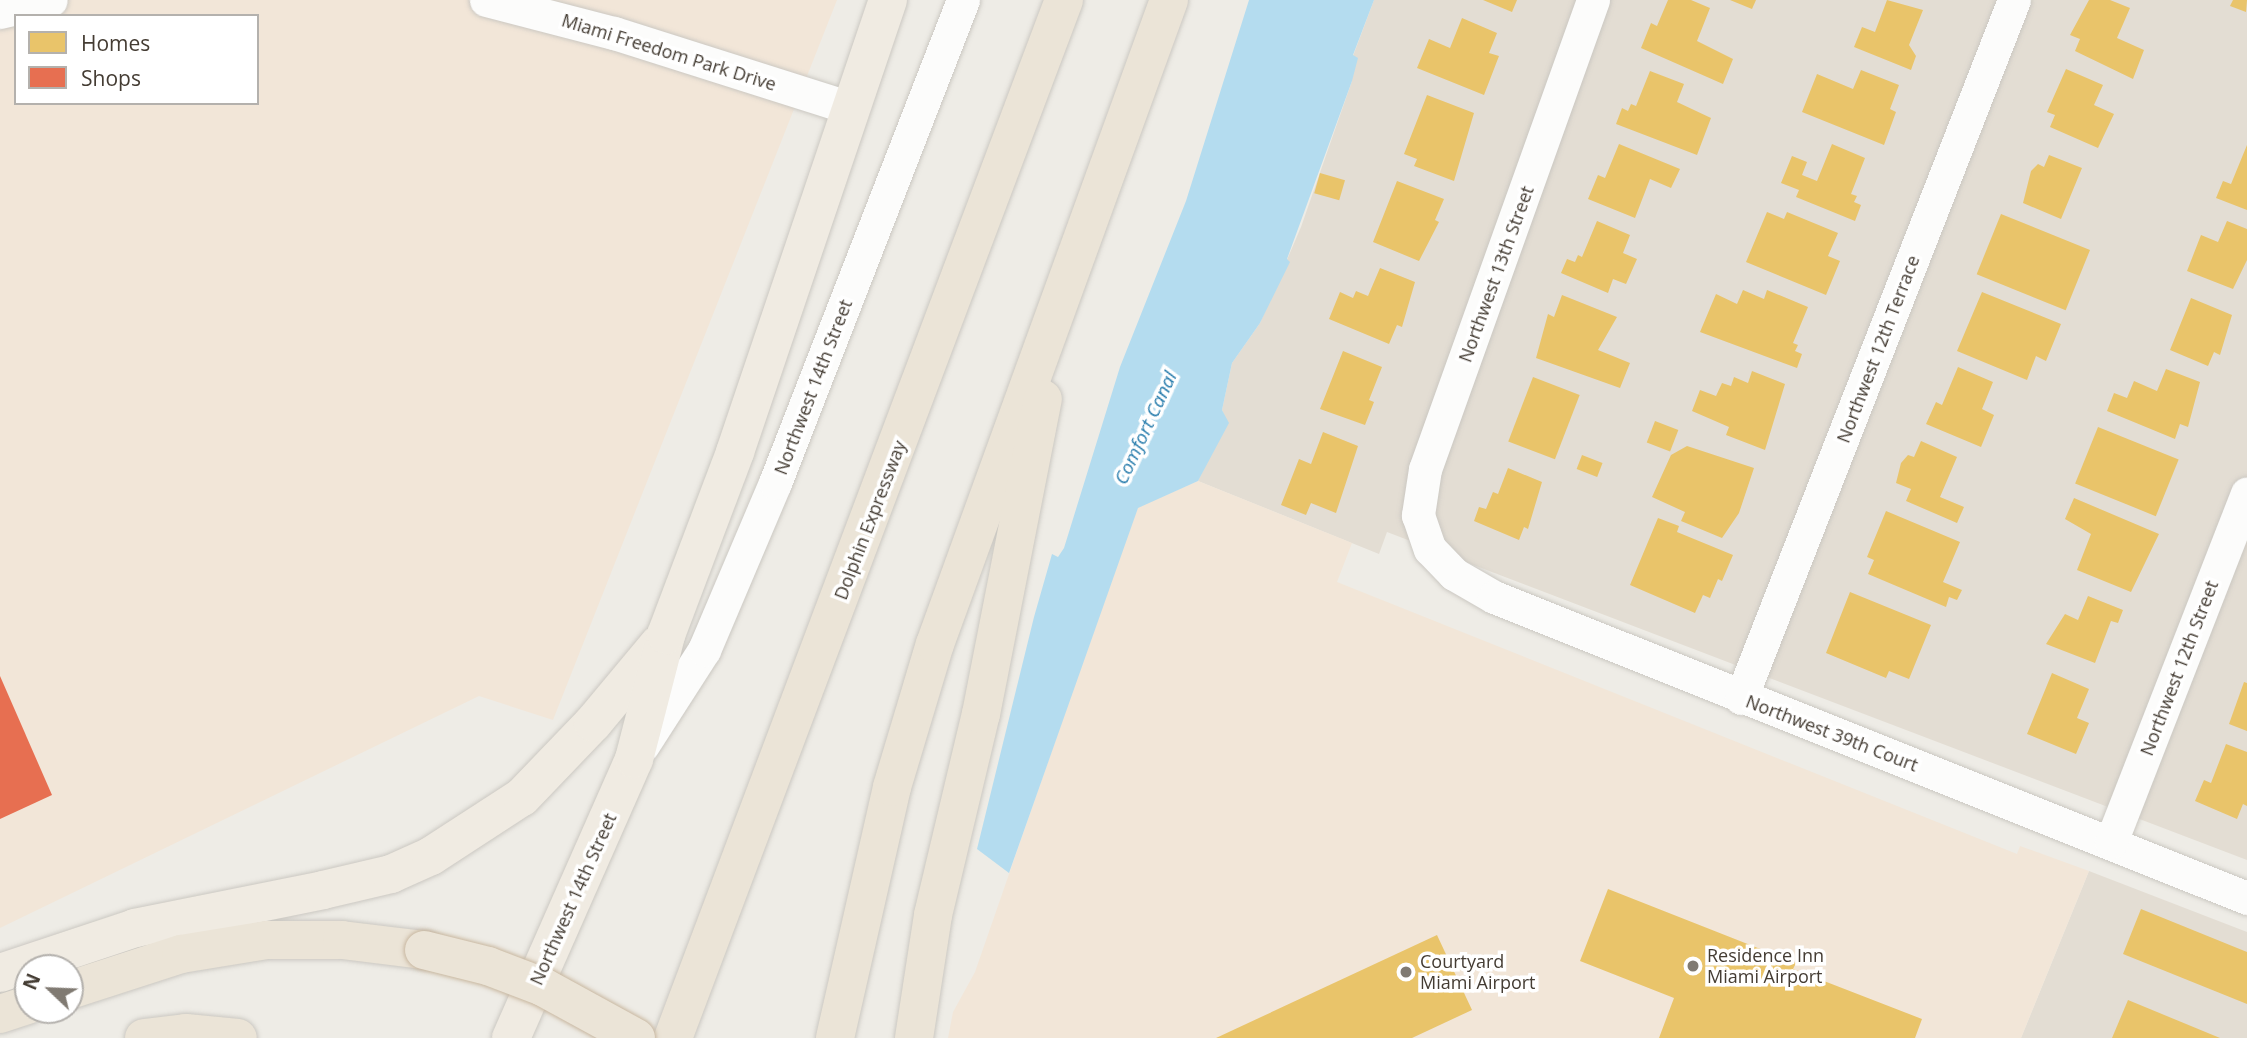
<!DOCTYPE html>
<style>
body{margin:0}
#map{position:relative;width:2247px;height:1038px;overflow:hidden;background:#eeece6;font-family:"Open Sans",sans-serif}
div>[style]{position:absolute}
.residential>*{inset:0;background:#e3ddd3}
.commercial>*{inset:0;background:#f2e6d8}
.water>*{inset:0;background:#b4dcef}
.homes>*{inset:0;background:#e9c46a;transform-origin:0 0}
.shops>*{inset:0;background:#e76f51}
.roads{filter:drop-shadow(0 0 2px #cbc8c2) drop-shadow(0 0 2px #cbc8c2)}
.minor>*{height:33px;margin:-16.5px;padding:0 16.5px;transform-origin:16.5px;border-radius:16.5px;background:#fcfcfb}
.major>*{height:38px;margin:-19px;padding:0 19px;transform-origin:19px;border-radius:19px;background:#f0ebe2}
.highway>*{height:38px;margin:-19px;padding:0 19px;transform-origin:19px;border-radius:19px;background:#ebe4d7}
.bridges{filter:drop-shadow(0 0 2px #c8b7a0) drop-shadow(0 0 2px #c8b7a0)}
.highway-bridge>*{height:38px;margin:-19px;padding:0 19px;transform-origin:19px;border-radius:19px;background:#ebe4d7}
.dots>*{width:19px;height:19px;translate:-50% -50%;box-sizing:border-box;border:4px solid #fff;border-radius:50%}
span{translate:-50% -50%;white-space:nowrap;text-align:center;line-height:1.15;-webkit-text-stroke:7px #fff;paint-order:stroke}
.street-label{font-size:18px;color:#443c33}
.poi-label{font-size:18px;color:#443c33}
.left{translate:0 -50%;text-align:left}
.water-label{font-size:19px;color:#277cac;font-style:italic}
.legend{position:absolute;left:14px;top:14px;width:245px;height:91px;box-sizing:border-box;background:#fff;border:2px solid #b4b1ad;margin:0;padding:9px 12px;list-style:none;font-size:21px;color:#443c33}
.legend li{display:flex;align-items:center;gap:14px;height:35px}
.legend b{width:35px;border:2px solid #b4b1ad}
.north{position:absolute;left:14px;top:954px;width:70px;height:70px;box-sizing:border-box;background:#fff;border:2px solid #b4b1ad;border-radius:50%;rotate:293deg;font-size:19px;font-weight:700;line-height:28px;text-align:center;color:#443c33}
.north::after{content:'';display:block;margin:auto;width:24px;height:32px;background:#807a72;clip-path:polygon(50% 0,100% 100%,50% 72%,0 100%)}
</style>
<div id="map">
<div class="residential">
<i style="clip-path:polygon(1374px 0,2247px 0,2247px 860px,1387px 532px,1379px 554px,1198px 481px,1227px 421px,1222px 410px,1232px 363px,1260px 323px,1301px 227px,1352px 81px,1353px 56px)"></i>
<i style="clip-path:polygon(2089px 871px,2247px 932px,2247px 1038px,2021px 1038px)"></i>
</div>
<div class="commercial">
<i style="clip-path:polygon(evenodd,0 0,837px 0,553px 720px,479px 696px,0 928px,0 0,16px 16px,257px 16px,257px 103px,16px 103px,16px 16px)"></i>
<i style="clip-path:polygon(1198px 481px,1352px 543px,1337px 582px,2017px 854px,2020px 846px,2089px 871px,2021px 1038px,948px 1038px,953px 1012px,975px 972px,1131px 523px,1138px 507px)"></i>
</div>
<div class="water">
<i style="clip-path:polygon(1249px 0,1374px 0,1353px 55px,1358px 58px,1352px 81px,1287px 259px,1290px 262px,1260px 323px,1232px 363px,1222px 410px,1229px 423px,1198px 481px,1138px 508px,1009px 873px,977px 849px,1034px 617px,1052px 554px,1058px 557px,1064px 548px,1120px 367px,1186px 201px)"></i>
</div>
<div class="homes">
<i style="clip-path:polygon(1483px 0,1517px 0,1512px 12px)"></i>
<i style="clip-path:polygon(1668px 0,1691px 0,1710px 8px,1697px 41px,1733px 59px,1723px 84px,1641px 48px,1651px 23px,1657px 26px)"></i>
<i style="clip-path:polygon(1730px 0,1756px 0,1752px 9px)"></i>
<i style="clip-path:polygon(1887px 0,1923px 10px,1909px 45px,1916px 56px,1911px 70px,1854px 47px,1862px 27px,1875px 32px)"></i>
<i style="clip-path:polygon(2089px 0,2110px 0,2130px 8px,2117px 38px,2144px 50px,2133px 79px,2075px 51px,2080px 39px,2070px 35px)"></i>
<i style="clip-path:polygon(2233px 0,2247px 0,2246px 12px,2230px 6px)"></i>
<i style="clip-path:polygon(1462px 18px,1497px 33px,1489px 53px,1499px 56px,1484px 95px,1417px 68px,1429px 39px,1450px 48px)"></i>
<i style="clip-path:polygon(2066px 69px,2103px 85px,2094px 105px,2114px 114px,2098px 148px,2050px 127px,2055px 115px,2047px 112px)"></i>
<i style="clip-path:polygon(1861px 70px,1899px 85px,1890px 109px,1896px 112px,1884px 145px,1802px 112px,1817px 74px,1853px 89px)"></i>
<i style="clip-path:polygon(1650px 71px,1684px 84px,1677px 102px,1711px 118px,1697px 155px,1616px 124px,1622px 108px,1628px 111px,1631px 104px,1636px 106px)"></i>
<i style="clip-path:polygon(1427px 95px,1474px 113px,1454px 181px,1414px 166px,1417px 159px,1404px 154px)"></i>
<i style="clip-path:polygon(1619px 144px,1680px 169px,1671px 188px,1650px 179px,1635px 218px,1588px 199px,1598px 175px,1605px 178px)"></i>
<i style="clip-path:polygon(1832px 144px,1865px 158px,1851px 194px,1857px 196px,1854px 202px,1861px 205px,1855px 221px,1796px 197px,1799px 190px,1781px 183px,1792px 156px,1807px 162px,1802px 175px,1817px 181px)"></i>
<i style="clip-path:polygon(2247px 145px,2247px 210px,2216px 198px,2223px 181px,2231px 184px)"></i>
<i style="clip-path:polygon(2049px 155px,2082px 168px,2061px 219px,2023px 203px,2031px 171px,2038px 164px,2044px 167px)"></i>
<i style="left:1320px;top:173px;width:26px;height:21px;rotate:16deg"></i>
<i style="clip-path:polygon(1397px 181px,1444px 199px,1435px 220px,1439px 222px,1419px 261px,1373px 242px)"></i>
<i style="clip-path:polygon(1767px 212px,1784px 219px,1787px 212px,1838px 233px,1828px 256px,1840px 261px,1826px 295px,1746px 262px)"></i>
<i style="left:2001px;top:214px;width:96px;height:65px;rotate:22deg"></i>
<i style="clip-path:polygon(1597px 221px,1630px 235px,1623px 253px,1637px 259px,1626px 284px,1613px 279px,1608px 293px,1561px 273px,1567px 259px,1575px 262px,1578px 255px,1582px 257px)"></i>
<i style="clip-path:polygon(2227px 221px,2247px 229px,2247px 260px,2233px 289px,2187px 271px,2201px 235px,2218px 242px)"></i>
<i style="clip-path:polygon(1380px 268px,1415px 282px,1402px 327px,1397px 325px,1389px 344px,1329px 319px,1340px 292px,1353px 298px,1356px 291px,1368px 296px)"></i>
<i style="clip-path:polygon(1743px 290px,1764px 299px,1767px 290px,1808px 307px,1793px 343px,1798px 345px,1795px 351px,1802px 354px,1797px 368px,1700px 332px,1716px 294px,1737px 304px)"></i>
<i style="clip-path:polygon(1982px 292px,2061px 324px,2046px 361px,2036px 356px,2027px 380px,1957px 351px)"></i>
<i style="clip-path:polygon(1562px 295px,1617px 317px,1598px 350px,1630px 363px,1620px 388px,1536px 358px,1548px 314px,1554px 317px)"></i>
<i style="clip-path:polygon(2191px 298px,2232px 315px,2220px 355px,2214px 352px,2208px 366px,2170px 350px)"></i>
<i style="clip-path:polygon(1343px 351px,1382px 367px,1369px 400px,1374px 402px,1365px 425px,1320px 409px)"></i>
<i style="clip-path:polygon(1958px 367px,1993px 382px,1982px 409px,1994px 415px,1981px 447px,1926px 424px,1936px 402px,1942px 405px)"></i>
<i style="clip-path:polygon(2166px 369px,2200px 382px,2188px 427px,2180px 424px,2175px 439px,2107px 411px,2114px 393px,2127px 398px,2134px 381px,2157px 391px)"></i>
<i style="clip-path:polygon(1752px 371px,1785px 384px,1765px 450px,1726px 435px,1729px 427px,1692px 411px,1700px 390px,1716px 396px,1722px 383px,1731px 386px,1734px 377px,1748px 383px)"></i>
<i style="left:1533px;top:377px;width:50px;height:69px;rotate:21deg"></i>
<i style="left:1655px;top:421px;width:25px;height:23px;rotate:21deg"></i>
<i style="left:2098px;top:427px;width:87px;height:61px;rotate:22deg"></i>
<i style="clip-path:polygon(1323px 432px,1358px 446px,1336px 513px,1311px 503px,1306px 515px,1281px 505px,1299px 459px,1311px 464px)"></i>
<i style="clip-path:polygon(1921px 441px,1957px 457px,1940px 497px,1964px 507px,1957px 523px,1906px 501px,1911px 489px,1896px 483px,1901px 463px,1908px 455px,1914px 457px)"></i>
<i style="clip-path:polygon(1687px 446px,1754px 468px,1739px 513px,1722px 538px,1681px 521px,1685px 512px,1652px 497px,1671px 455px)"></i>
<i style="left:1582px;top:455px;width:22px;height:15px;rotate:21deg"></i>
<i style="clip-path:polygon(1508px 468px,1542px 482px,1528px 529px,1524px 527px,1519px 540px,1474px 521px,1479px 507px,1486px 509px,1493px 492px,1498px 494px)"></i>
<i style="clip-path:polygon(2074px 498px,2159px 534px,2131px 592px,2077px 570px,2091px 534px,2065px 519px)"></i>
<i style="clip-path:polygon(1886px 511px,1960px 542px,1943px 582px,1962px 590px,1957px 600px,1949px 597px,1946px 607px,1868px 574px,1874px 560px,1867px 557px)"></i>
<i style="clip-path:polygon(1658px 518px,1679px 526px,1677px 532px,1733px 555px,1722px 581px,1718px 579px,1710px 598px,1703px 595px,1695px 613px,1630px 585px)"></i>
<i style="clip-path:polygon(1850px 592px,1931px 625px,1909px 679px,1889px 671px,1886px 678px,1826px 653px)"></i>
<i style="clip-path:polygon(2088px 596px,2123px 610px,2118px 623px,2111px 621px,2095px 663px,2046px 644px,2065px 614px,2078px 620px)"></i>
<i style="clip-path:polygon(2052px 673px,2089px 689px,2077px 718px,2089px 723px,2076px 754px,2027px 734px)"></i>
<i style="clip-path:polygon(2244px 682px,2247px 683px,2247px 731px,2229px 724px)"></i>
<i style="clip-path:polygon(2226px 744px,2247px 752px,2247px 806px,2243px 804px,2237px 819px,2195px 801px,2204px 780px,2211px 783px)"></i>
<i style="clip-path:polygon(1608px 889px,1796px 963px,1793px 969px,1922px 1019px,1915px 1038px,1659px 1038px,1674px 998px,1580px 961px)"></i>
<i style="clip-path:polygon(2141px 909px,2247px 952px,2247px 1004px,2123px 954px)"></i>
<i style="clip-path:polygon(1437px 935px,1472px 1010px,1412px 1038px,1216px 1038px)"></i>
<i style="clip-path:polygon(2128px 1000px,2220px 1038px,2112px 1038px)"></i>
</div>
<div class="shops">
<i style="clip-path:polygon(0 676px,52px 795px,0 819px)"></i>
</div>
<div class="roads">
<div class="minor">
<i style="left:486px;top:0;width:132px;rotate:14.5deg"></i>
<i style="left:614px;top:33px;width:249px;rotate:17.6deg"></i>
<i style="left:1593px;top:0;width:498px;rotate:109.7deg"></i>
<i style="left:1425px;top:469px;width:47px;rotate:98.7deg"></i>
<i style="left:1418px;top:515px;width:36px;rotate:71deg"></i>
<i style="left:1430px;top:549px;width:35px;rotate:46deg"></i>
<i style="left:1454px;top:574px;width:46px;rotate:29.9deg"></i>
<i style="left:1494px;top:597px;width:811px;rotate:21.79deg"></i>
<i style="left:0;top:12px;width:52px;rotate:-13.2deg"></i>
<i style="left:1741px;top:698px;width:749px;rotate:-68.64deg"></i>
<i style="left:643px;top:745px;width:113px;rotate:-57.3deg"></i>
<i style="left:704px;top:650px;width:181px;rotate:-67deg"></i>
<i style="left:775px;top:483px;width:518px;rotate:-68.73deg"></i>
<i style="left:2111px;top:842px;width:374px;rotate:-68.7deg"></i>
</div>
<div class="major">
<i style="left:0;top:973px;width:142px;rotate:-18.4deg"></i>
<i style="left:135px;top:928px;width:192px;rotate:-11.4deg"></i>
<i style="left:323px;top:890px;width:70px;rotate:-13.2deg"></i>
<i style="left:391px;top:874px;width:44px;rotate:-24.2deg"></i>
<i style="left:431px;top:856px;width:108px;rotate:-33deg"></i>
<i style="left:522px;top:797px;width:103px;rotate:-46.2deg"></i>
<i style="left:593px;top:723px;width:102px;rotate:-50.2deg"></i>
<i style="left:511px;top:1038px;width:305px;rotate:-66.2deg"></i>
<i style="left:634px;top:759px;width:128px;rotate:-75.5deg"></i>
<i style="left:666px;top:635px;width:196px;rotate:-69.3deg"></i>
<i style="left:735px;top:452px;width:477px;rotate:-71.3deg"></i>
</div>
<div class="highway">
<i style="left:70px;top:990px;width:117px;rotate:-18deg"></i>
<i style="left:181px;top:954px;width:87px;rotate:-9.2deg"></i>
<i style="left:267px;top:940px;width:75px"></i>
<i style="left:342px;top:940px;width:83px;rotate:7deg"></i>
<i style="left:0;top:1014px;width:29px;rotate:-18deg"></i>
<i style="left:144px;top:1038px;width:42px;rotate:-6.8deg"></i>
<i style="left:186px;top:1033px;width:52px;rotate:5.5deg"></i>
<i style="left:673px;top:1038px;width:1109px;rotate:-69.36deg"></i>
<i style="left:835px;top:1038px;width:257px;rotate:-77.2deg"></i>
<i style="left:892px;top:787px;width:149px;rotate:-73.3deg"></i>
<i style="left:935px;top:644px;width:685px;rotate:-70.03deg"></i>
<i style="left:914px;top:1038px;width:124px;rotate:-81.2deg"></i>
<i style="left:933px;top:915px;width:207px;rotate:-76.6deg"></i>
<i style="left:981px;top:714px;width:321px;rotate:-78.9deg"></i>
</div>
</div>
<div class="bridges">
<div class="highway-bridge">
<i style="left:424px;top:950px;width:66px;rotate:14deg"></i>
<i style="left:488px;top:966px;width:59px;rotate:20.9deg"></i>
<i style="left:543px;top:987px;width:106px;rotate:28.7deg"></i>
</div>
</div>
<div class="dots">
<i style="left:1693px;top:966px;background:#807a72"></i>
<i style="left:1406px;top:972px;background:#807a72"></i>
</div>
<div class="street-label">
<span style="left:669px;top:52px;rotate:17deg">Miami Freedom Park Drive</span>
<span style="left:1496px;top:274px;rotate:-70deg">Northwest 13th Street</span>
<span style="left:1878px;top:349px;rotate:-69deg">Northwest 12th Terrace</span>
<span style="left:813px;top:387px;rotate:-69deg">Northwest 14th Street</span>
<span style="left:870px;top:520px;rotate:-69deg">Dolphin Expressway</span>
<span style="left:2179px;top:668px;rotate:-69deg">Northwest 12th Street</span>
<span style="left:1832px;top:733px;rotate:21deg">Northwest 39th Court</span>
<span style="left:573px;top:899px;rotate:-66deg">Northwest 14th Street</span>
</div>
<div class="poi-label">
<span class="left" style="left:1707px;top:966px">Residence Inn<br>Miami Airport</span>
<span class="left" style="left:1420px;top:972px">Courtyard<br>Miami Airport</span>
</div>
<div class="water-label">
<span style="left:1146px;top:428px;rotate:-65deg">Comfort Canal</span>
</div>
<ul class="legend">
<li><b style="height:19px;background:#e9c46a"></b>Homes</li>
<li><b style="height:19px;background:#e76f51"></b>Shops</li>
</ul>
<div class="north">N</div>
</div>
